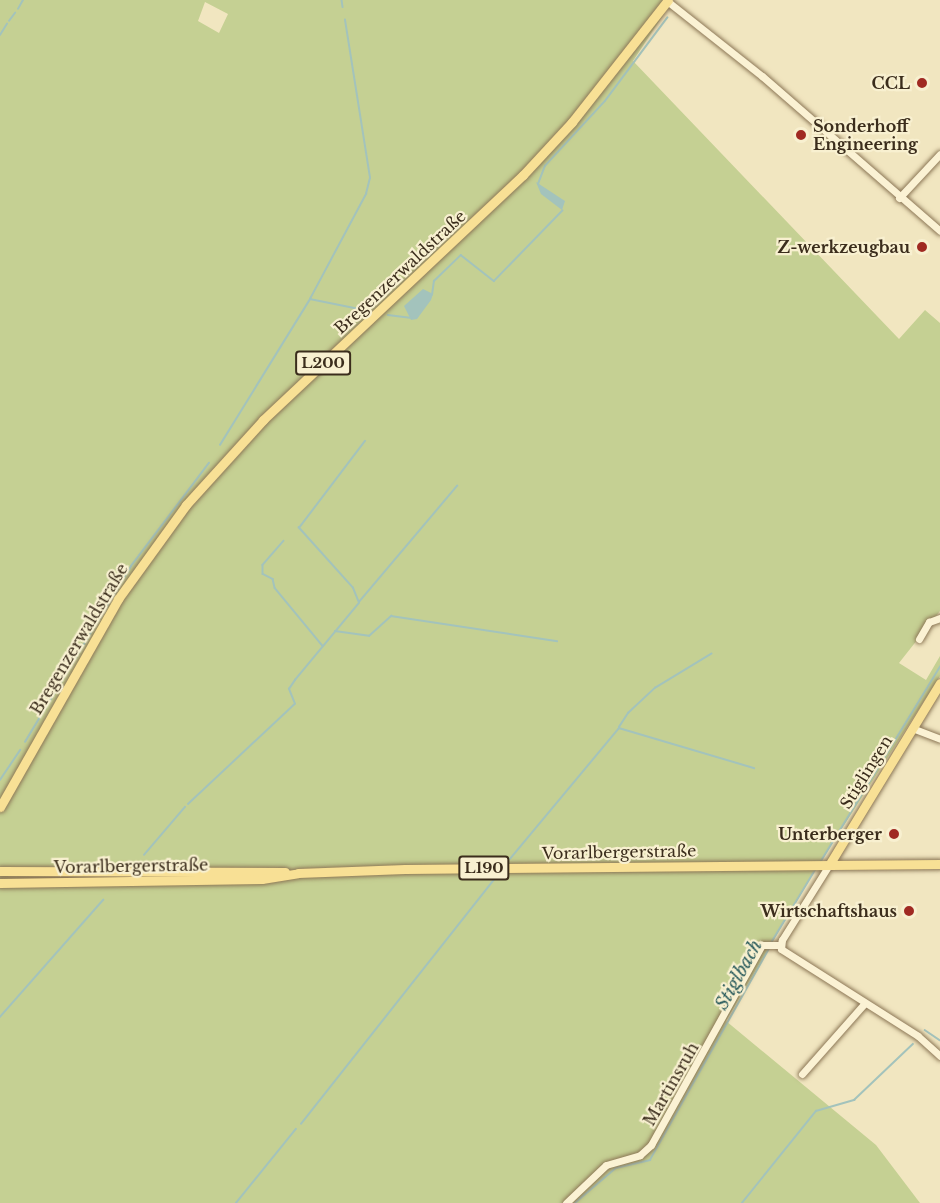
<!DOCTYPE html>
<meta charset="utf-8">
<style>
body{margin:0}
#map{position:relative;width:940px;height:1203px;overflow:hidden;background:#f1e6c0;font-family:"Libre Baskerville",serif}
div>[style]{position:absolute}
.green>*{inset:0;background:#c5d093}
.water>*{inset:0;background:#a3c3bc}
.stream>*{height:1.5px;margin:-0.75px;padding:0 0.75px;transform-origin:0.75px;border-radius:0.75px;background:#a3c3bc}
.roads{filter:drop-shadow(0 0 2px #8c7756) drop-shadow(0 0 2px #8c7756)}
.minor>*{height:7px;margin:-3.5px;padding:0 3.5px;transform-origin:3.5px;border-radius:3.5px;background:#fbf2d4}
.major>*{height:9px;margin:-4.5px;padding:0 4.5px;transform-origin:4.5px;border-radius:4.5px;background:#f8e095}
.dots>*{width:16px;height:16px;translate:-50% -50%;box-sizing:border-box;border:3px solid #f8f0d0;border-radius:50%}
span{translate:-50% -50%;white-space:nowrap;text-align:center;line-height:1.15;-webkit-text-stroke:4.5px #f8f0d0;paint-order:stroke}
.shield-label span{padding:2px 4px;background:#f8f0d0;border:2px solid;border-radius:4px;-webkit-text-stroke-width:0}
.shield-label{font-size:15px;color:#3b2d1c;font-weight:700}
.poi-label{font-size:16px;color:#3b2d1c;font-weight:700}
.right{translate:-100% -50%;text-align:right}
.left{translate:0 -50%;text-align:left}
.street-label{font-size:16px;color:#3b2d1c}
.water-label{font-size:18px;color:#2a5b5c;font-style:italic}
</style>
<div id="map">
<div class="green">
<i style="clip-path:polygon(evenodd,0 0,673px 0,633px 61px,899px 339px,925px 310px,940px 323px,940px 611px,899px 663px,926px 680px,940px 656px,940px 676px,810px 878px,726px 1021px,876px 1145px,920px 1203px,0 1203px,0 0,205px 2px,228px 14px,219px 33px,198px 21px,205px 2px)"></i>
</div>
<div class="water">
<i style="clip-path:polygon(536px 182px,565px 201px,562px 210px,541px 194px)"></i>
<i style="clip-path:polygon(423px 289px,433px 294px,431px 300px,417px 319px,411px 320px,404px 306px)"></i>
</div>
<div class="stream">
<i style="left:342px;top:0;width:7px;rotate:82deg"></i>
<i style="left:18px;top:9px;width:10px;rotate:-61deg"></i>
<i style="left:9px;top:21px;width:10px;rotate:-53deg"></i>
<i style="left:0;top:35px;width:13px;rotate:-58deg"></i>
<i style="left:538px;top:184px;width:19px;rotate:-69deg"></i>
<i style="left:545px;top:166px;width:88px;rotate:-47.3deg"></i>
<i style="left:605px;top:101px;width:104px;rotate:-53.2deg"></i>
<i style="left:432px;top:295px;width:14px;rotate:-82deg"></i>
<i style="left:434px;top:281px;width:37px;rotate:-44deg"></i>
<i style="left:461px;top:255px;width:42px;rotate:38.2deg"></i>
<i style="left:494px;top:281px;width:98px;rotate:-45.8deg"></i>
<i style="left:310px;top:299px;width:119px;rotate:-61.9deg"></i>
<i style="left:366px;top:194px;width:16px;rotate:-76deg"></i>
<i style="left:370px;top:178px;width:160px;rotate:-99deg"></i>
<i style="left:388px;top:315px;width:24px;rotate:7deg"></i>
<i style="left:220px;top:445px;width:172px;rotate:-58.3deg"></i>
<i style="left:310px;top:299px;width:50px;rotate:11.5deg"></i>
<i style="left:284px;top:541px;width:32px;rotate:131deg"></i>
<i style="left:263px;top:565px;width:9px;rotate:90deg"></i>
<i style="left:263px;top:574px;width:11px;rotate:27deg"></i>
<i style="left:273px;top:579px;width:9px;rotate:77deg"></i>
<i style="left:275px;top:588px;width:75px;rotate:50.4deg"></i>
<i style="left:359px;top:602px;width:152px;rotate:-49.8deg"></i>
<i style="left:335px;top:631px;width:34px;rotate:8deg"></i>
<i style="left:369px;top:636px;width:30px;rotate:-42deg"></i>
<i style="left:391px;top:616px;width:168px;rotate:8.6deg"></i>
<i style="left:619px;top:727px;width:17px;rotate:-57deg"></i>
<i style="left:628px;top:713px;width:37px;rotate:-43deg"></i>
<i style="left:655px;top:688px;width:66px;rotate:-31.3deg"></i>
<i style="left:25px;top:742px;width:205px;rotate:-58.9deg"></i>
<i style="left:131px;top:566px;width:129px;rotate:-52.9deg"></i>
<i style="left:0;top:780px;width:36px;rotate:-56deg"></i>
<i style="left:188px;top:804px;width:146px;rotate:-43.1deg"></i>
<i style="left:295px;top:704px;width:16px;rotate:-112deg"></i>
<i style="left:289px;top:689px;width:11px;rotate:-56deg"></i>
<i style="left:295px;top:680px;width:100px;rotate:-50.3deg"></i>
<i style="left:359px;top:603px;width:16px;rotate:-112deg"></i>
<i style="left:353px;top:588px;width:81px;rotate:-132deg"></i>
<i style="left:299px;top:528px;width:109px;rotate:-52.8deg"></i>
<i style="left:144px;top:855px;width:63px;rotate:-49.5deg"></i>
<i style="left:510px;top:859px;width:170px;rotate:-50.2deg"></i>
<i style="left:619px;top:728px;width:141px;rotate:16.5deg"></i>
<i style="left:821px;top:861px;width:228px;rotate:-58.5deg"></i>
<i style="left:771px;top:943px;width:85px;rotate:-58.9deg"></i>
<i style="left:0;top:1017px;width:156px;rotate:-48.6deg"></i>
<i style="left:925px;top:1030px;width:18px;rotate:34deg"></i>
<i style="left:301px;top:1124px;width:315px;rotate:-51.7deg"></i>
<i style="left:236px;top:1203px;width:95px;rotate:-51deg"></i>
<i style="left:575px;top:1203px;width:54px;rotate:-40.5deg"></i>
<i style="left:616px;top:1168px;width:35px;rotate:-13deg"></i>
<i style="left:650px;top:1160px;width:244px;rotate:-60.6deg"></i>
<i style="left:742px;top:1203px;width:118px;rotate:-51.2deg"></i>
<i style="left:816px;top:1111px;width:40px;rotate:-16deg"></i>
<i style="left:854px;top:1100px;width:81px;rotate:-43.5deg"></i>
</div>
<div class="roads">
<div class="minor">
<i style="left:667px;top:1px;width:121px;rotate:38.3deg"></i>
<i style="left:762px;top:76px;width:236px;rotate:41deg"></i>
<i style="left:899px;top:198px;width:60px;rotate:-47deg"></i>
<i style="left:919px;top:639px;width:20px;rotate:-60deg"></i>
<i style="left:929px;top:622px;width:12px;rotate:-20deg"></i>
<i style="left:912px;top:728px;width:30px;rotate:21deg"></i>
<i style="left:829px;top:865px;width:89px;rotate:122.1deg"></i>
<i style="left:782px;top:940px;width:9px;rotate:96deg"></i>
<i style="left:781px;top:949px;width:162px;rotate:32.4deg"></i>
<i style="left:918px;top:1036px;width:30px;rotate:42deg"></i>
<i style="left:802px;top:1074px;width:94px;rotate:-48.5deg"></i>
<i style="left:566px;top:1203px;width:55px;rotate:-43.5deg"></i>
<i style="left:606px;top:1165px;width:35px;rotate:-16deg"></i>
<i style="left:640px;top:1155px;width:15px;rotate:-42deg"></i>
<i style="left:651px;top:1145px;width:229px;rotate:-61deg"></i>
<i style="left:762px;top:945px;width:18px"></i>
</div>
<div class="major">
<i style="left:0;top:807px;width:239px;rotate:-60.4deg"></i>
<i style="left:118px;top:599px;width:116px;rotate:-54.1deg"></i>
<i style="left:186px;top:505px;width:115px;rotate:-47.8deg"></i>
<i style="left:263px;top:420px;width:357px;rotate:-43.3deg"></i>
<i style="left:523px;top:175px;width:72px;rotate:-47.2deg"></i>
<i style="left:572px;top:122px;width:155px;rotate:-51.8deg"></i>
<i style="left:829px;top:865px;width:213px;rotate:-58.6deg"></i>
<i style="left:0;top:871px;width:285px;rotate:0.2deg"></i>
<i style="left:0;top:883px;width:262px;rotate:-0.9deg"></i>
<i style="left:262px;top:879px;width:36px;rotate:-9deg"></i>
<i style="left:298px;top:873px;width:107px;rotate:-2.1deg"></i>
<i style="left:405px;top:869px;width:535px;rotate:-0.54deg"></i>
</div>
</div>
<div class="dots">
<i style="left:922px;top:83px;background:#a02a22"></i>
<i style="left:801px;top:135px;background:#a02a22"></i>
<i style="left:922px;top:247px;background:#a02a22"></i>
<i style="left:894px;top:834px;background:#a02a22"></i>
<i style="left:909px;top:911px;background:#a02a22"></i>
</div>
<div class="shield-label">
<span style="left:323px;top:363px">L200</span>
<span style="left:484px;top:868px">L190</span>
</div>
<div class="poi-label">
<span class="right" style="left:910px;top:83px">CCL</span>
<span class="left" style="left:813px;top:135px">Sonderhoff<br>Engineering</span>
<span class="right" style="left:910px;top:247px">Z-werkzeugbau</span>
<span class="right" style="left:882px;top:834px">Unterberger</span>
<span class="right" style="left:897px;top:911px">Wirtschaftshaus</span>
</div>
<div class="street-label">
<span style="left:400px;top:272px;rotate:-43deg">Bregenzerwaldstraße</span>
<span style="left:79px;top:639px;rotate:-59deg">Bregenzerwaldstraße</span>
<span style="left:866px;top:772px;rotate:-58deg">Stiglingen</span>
<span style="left:619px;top:852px;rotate:-1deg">Vorarlbergerstraße</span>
<span style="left:131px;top:866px;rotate:-1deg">Vorarlbergerstraße</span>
<span style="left:671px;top:1084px;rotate:-60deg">Martinsruh</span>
</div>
<div class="water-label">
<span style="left:739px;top:975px;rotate:-61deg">Stiglbach</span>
</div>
</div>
